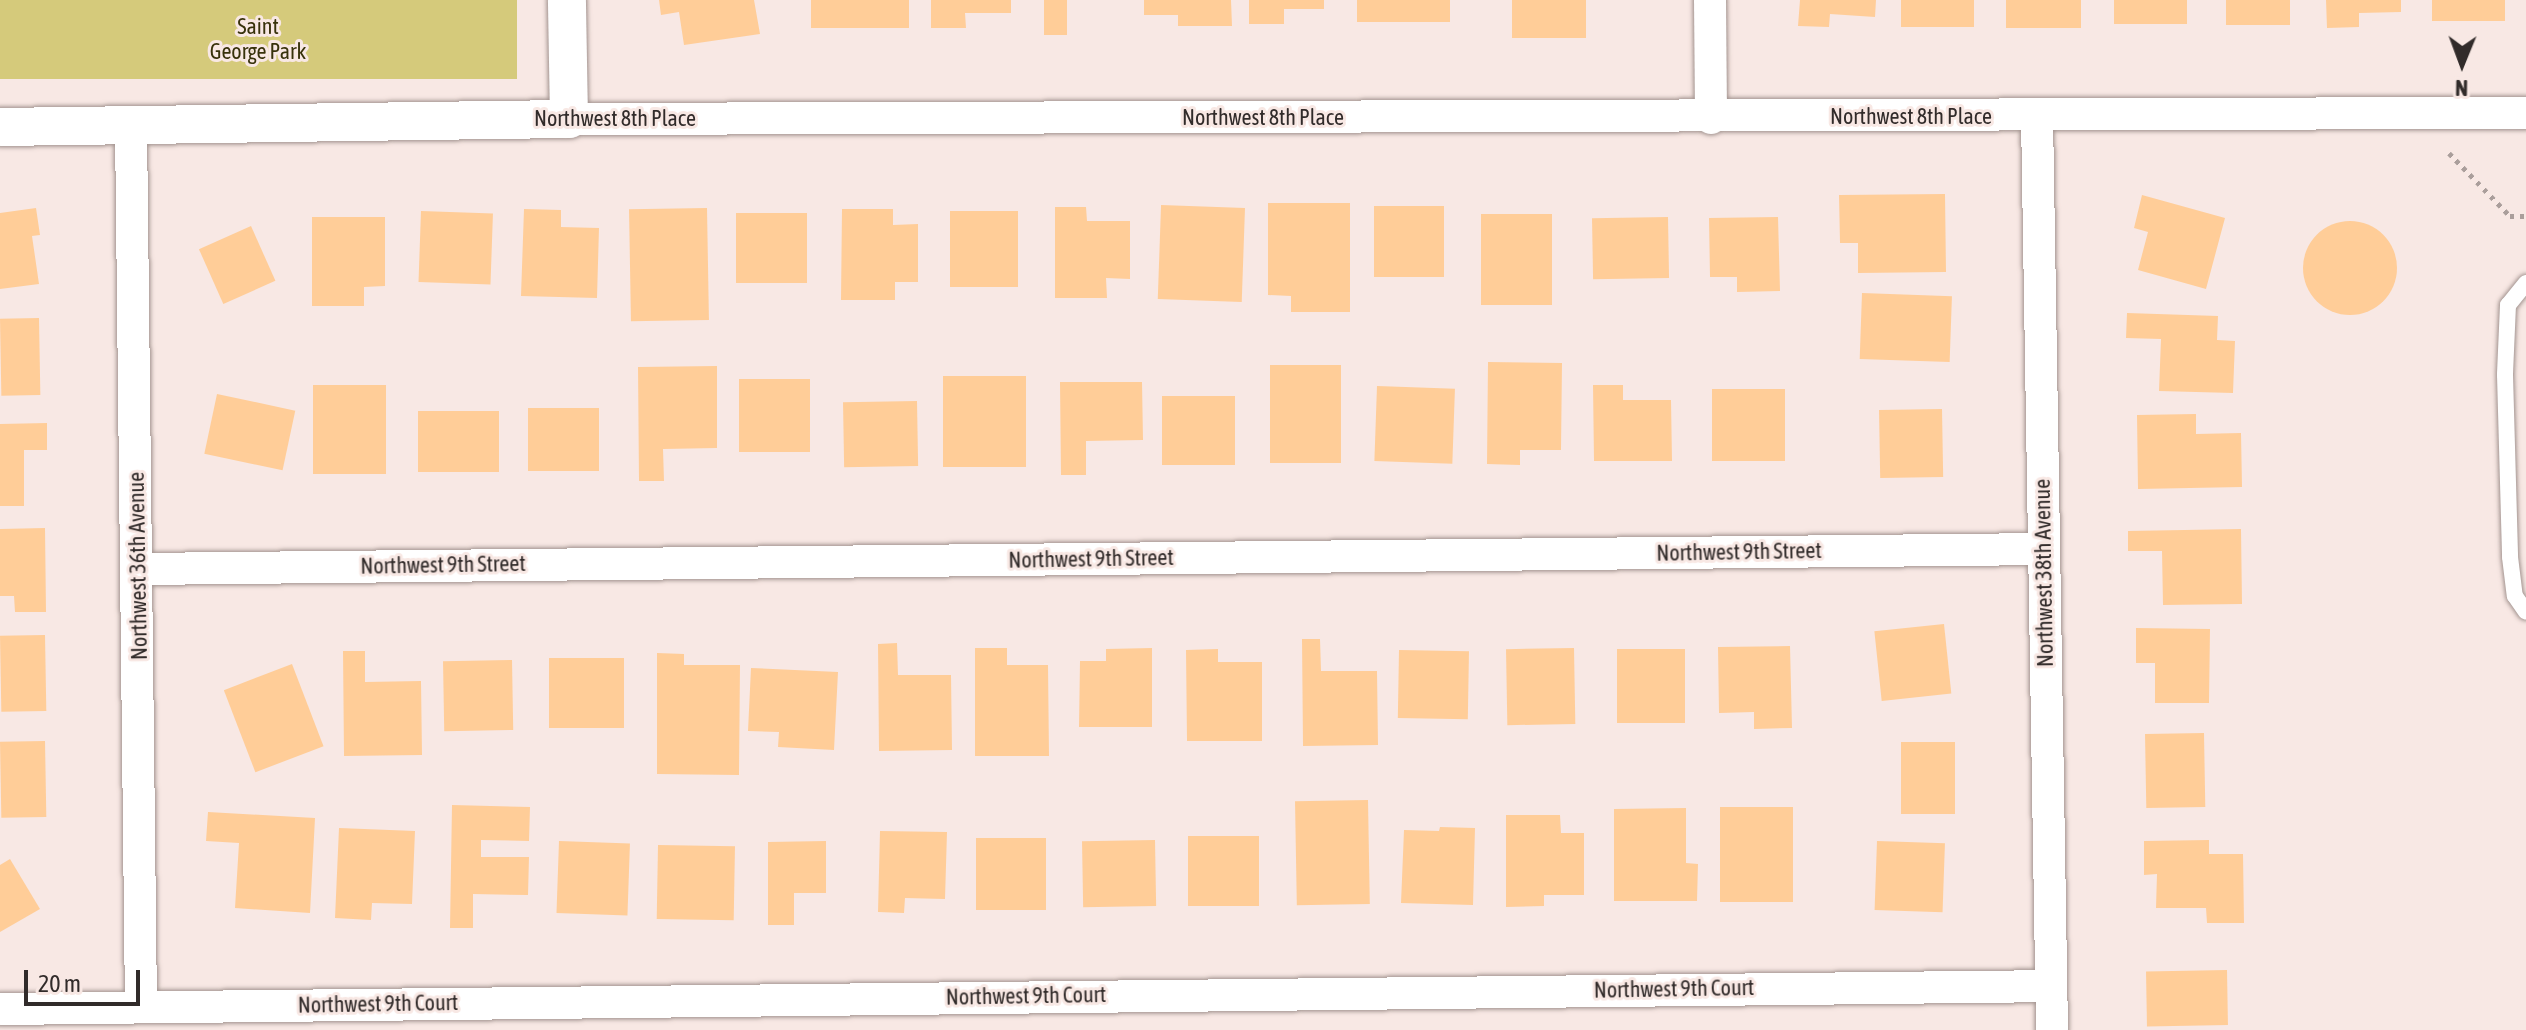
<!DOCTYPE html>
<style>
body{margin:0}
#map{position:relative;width:2526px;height:1030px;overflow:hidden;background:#f8e8e4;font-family:"Asap Condensed",sans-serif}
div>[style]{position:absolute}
.green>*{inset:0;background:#d5ca7b;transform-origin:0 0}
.building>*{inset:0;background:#ffcd98;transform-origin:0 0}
.round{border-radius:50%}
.path>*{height:5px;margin-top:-2.5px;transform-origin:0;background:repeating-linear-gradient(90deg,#aa9e9b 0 4px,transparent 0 10px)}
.roads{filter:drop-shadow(0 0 2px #a39490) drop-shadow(0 0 2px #a39490)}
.service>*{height:16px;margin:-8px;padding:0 8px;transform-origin:8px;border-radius:8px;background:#fff}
.minor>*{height:32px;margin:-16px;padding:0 16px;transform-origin:16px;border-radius:16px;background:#fff}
.tertiary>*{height:38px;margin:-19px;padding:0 19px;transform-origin:19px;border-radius:19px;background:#fff}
span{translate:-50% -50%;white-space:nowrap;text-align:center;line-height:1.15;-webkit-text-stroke:6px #f8e8e4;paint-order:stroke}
.park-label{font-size:22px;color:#38320b}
.street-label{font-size:22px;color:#312b2a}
.north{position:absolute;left:2422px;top:24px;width:80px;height:80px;-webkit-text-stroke:6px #f8e8e4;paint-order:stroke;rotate:181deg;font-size:22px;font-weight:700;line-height:32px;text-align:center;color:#312b2a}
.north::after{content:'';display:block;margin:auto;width:28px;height:36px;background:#312b2a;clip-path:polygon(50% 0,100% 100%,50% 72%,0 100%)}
.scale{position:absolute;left:24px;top:970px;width:116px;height:36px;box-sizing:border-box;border:4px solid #312b2a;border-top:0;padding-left:10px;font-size:24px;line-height:28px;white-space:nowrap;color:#312b2a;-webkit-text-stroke:6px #f8e8e4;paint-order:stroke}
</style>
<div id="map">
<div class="green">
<i style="left:0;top:0;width:517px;height:79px"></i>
</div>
<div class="building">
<i style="clip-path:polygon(659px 0,754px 0,760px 34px,684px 45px,679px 12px,661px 15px)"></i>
<i style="left:811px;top:0;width:98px;height:28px"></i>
<i style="clip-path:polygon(931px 0,1011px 0,1011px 13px,965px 13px,966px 28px,931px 28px)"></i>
<i style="left:1044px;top:0;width:23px;height:35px"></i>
<i style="clip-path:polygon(1144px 0,1231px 0,1232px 26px,1178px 26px,1178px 15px,1144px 15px)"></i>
<i style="clip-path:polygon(1249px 0,1324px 0,1324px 9px,1284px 9px,1284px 24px,1249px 24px)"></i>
<i style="left:1357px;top:0;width:93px;height:22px"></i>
<i style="left:1512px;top:0;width:74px;height:38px"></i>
<i style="clip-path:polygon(1800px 0,1876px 0,1875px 17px,1830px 14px,1829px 27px,1798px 26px)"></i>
<i style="left:1901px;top:0;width:73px;height:27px"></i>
<i style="left:2006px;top:0;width:75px;height:28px"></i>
<i style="left:2114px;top:0;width:73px;height:24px"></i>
<i style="left:2226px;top:0;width:64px;height:25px"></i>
<i style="clip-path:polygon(2326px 0,2401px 0,2401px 12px,2359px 13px,2359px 27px,2327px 28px)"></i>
<i style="left:2432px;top:0;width:73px;height:21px"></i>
<i style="clip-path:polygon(1945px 194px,1946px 272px,1858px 273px,1858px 243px,1840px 243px,1839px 195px)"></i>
<i style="clip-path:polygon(2142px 195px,2225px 218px,2206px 289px,2138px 270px,2148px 232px,2134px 228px)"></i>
<i style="clip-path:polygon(1268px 203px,1350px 203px,1350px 312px,1291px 312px,1291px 296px,1268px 295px)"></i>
<i style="left:1444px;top:206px;width:71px;height:70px;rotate:90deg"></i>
<i style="clip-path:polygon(1055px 207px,1086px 207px,1087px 221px,1130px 221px,1130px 279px,1106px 278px,1107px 298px,1055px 298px)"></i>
<i style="clip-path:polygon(36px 208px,40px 235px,32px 236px,39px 284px,0 289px,0 213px)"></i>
<i style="left:707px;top:208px;width:112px;height:78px;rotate:89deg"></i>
<i style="left:1245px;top:208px;width:94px;height:84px;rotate:92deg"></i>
<i style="clip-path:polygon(524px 209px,561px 210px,561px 227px,599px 228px,597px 298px,521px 296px)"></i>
<i style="clip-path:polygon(842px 209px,893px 209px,893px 225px,918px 224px,918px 282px,895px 282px,895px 300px,841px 300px)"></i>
<i style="left:421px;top:211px;width:72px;height:71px;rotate:2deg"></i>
<i style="left:950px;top:211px;width:68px;height:76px"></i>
<i style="left:736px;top:213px;width:71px;height:70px"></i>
<i style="left:1481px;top:214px;width:71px;height:91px"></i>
<i style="clip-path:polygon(312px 217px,385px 217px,385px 286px,364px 287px,364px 306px,312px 306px)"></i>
<i style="left:1668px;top:217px;width:61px;height:76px;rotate:89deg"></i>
<i style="clip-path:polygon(1778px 217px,1780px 291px,1737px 292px,1737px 277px,1710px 277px,1709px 218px)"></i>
<i class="round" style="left:2303px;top:221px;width:94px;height:94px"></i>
<i style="left:251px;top:226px;width:60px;height:57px;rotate:66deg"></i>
<i style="left:1862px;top:293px;width:90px;height:66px;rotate:2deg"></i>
<i style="clip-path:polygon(2127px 313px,2218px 316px,2217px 340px,2235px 341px,2233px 393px,2159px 391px,2161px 339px,2126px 338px)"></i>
<i style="left:39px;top:318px;width:77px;height:39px;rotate:89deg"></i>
<i style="clip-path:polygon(1488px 362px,1562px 363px,1561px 450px,1520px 450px,1520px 465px,1487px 464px)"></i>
<i style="left:1270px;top:365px;width:71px;height:98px"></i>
<i style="clip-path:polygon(717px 366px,717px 448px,663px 449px,664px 481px,639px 481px,638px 367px)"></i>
<i style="left:943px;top:376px;width:83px;height:91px"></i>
<i style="left:739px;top:379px;width:71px;height:73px"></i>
<i style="clip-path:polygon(1060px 382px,1142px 382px,1143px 440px,1086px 441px,1086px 475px,1061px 475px)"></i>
<i style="left:313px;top:385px;width:73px;height:89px"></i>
<i style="clip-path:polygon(1593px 385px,1623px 385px,1623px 400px,1671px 400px,1672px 461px,1594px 461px)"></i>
<i style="left:1377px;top:386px;width:78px;height:75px;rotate:2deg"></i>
<i style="left:1712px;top:389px;width:73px;height:72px"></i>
<i style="left:217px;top:394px;width:80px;height:61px;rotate:12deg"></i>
<i style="left:1162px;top:396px;width:73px;height:69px"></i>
<i style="left:917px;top:401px;width:65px;height:74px;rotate:89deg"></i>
<i style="left:528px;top:408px;width:71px;height:63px"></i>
<i style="left:1942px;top:409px;width:68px;height:63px;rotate:89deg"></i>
<i style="left:418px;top:411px;width:81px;height:61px"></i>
<i style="clip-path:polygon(2196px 414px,2196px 434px,2241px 433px,2242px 487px,2138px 489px,2137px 415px)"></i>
<i style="clip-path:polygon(47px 423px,47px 450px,24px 450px,24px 506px,0 506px,0 424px)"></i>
<i style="clip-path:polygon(45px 528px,46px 612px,15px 612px,14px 596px,0 596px,0 529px)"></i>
<i style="clip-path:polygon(2241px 529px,2242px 604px,2163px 605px,2162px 551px,2128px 551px,2128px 531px)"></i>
<i style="left:1944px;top:624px;width:70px;height:70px;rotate:84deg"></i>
<i style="clip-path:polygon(2136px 628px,2210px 629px,2209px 703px,2155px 703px,2155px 663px,2136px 663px)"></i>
<i style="left:45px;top:635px;width:76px;height:45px;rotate:89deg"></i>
<i style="clip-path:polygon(1302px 639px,1320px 639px,1321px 671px,1377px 671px,1378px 745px,1303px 746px)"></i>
<i style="clip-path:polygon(897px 643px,898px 675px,951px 675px,952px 750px,879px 751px,878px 644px)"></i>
<i style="clip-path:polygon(1790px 646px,1792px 728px,1754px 729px,1754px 712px,1719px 713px,1718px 647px)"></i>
<i style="clip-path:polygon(975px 648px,1007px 648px,1007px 665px,1048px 665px,1049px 756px,975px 756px)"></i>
<i style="clip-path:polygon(1152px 648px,1152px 727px,1079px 727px,1080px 661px,1106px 661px,1106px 649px)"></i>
<i style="left:1574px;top:648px;width:76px;height:68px;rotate:89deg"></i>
<i style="clip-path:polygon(1218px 649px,1218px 662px,1262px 662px,1262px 741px,1187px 741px,1186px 650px)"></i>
<i style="left:1617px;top:649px;width:68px;height:74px"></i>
<i style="left:1399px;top:650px;width:70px;height:68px;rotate:1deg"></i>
<i style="clip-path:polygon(343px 651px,365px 651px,365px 682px,421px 681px,422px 755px,344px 756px)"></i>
<i style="clip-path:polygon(657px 653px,684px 654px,684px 665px,740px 665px,739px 775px,657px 774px)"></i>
<i style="left:549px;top:658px;width:75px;height:70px"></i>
<i style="left:512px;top:660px;width:70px;height:69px;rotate:89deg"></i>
<i style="left:292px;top:664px;width:88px;height:73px;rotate:69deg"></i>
<i style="clip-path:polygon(751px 668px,838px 672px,834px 750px,778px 747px,779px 732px,748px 731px)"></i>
<i style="left:2204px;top:733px;width:74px;height:59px;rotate:89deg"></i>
<i style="left:45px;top:741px;width:76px;height:45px;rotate:89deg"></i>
<i style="left:1901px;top:742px;width:54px;height:72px"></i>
<i style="left:1368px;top:800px;width:104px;height:73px;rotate:89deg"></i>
<i style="clip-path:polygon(452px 805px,530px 807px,529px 841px,481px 840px,481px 857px,529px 857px,528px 895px,473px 894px,473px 928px,450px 928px)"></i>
<i style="left:1720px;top:807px;width:73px;height:95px"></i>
<i style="clip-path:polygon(1686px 808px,1686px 863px,1698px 864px,1697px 901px,1614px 901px,1614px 809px)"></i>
<i style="clip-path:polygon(208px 812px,315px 818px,310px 913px,235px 908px,239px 843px,206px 841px)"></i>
<i style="clip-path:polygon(1506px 815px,1560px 815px,1561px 833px,1584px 833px,1584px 895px,1544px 895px,1544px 906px,1506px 907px)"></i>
<i style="clip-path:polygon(1440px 827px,1475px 828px,1473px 905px,1401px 903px,1404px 830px,1439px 831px)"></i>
<i style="clip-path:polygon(339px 828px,415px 831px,412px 904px,372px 903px,371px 920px,335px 918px)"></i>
<i style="clip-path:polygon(880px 831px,947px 832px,945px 899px,905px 898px,904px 913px,878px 912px)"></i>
<i style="left:1259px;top:836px;width:70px;height:71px;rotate:90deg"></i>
<i style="left:976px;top:838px;width:70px;height:72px"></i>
<i style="left:1155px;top:840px;width:66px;height:73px;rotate:89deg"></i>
<i style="clip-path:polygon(2209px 840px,2209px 854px,2243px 854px,2244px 923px,2207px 923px,2206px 908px,2156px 908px,2157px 874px,2144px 875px,2144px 841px)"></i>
<i style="left:559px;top:841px;width:71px;height:72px;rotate:2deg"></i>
<i style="clip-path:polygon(826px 841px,826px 893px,794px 893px,794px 925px,768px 925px,768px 842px)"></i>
<i style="left:1877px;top:841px;width:68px;height:69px;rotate:2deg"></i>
<i style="left:658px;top:845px;width:77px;height:74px;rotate:1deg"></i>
<i style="clip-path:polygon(10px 859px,40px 909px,0 932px,0 865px)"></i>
<i style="left:2227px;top:970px;width:55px;height:81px;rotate:89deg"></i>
</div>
<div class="path">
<i style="left:2449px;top:153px;width:88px;rotate:45.9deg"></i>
<i style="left:2510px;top:216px;width:16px"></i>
</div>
<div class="roads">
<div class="service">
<i style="left:2526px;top:283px;width:28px;rotate:129deg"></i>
<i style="left:2508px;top:305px;width:70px;rotate:92.5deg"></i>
<i style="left:2505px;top:375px;width:182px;rotate:88.4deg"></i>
<i style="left:2510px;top:557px;width:39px;rotate:83deg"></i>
<i style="left:2515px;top:596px;width:19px;rotate:55deg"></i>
</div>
<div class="minor">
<i style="left:1710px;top:0;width:118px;rotate:89.5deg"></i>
<i style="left:2037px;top:116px;width:914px;rotate:89.06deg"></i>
<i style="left:569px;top:119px;width:1957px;rotate:-0.18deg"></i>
<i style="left:131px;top:126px;width:880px;rotate:89.35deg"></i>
<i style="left:138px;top:569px;width:1906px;rotate:-0.6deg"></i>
<i style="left:0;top:1009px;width:2051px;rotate:-0.64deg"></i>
</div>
<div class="tertiary">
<i style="left:0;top:127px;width:569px;rotate:-0.81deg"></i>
<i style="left:569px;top:119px;width:119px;rotate:-91deg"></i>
</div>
</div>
<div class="park-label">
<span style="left:258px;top:39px">Saint<br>George Park</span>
</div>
<div class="street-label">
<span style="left:1911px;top:117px">Northwest 8th Place</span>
<span style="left:1263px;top:118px">Northwest 8th Place</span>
<span style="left:615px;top:119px">Northwest 8th Place</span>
<span style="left:1739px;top:552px;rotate:-1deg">Northwest 9th Street</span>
<span style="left:1091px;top:559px;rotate:-1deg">Northwest 9th Street</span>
<span style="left:443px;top:565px;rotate:-1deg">Northwest 9th Street</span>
<span style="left:138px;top:566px;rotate:-91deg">Northwest 36th Avenue</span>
<span style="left:2044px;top:573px;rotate:-91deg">Northwest 38th Avenue</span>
<span style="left:1674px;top:989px;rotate:-1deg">Northwest 9th Court</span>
<span style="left:1026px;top:996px;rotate:-1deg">Northwest 9th Court</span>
<span style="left:378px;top:1004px;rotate:-1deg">Northwest 9th Court</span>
</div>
<div class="north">N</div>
<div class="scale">20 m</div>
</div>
